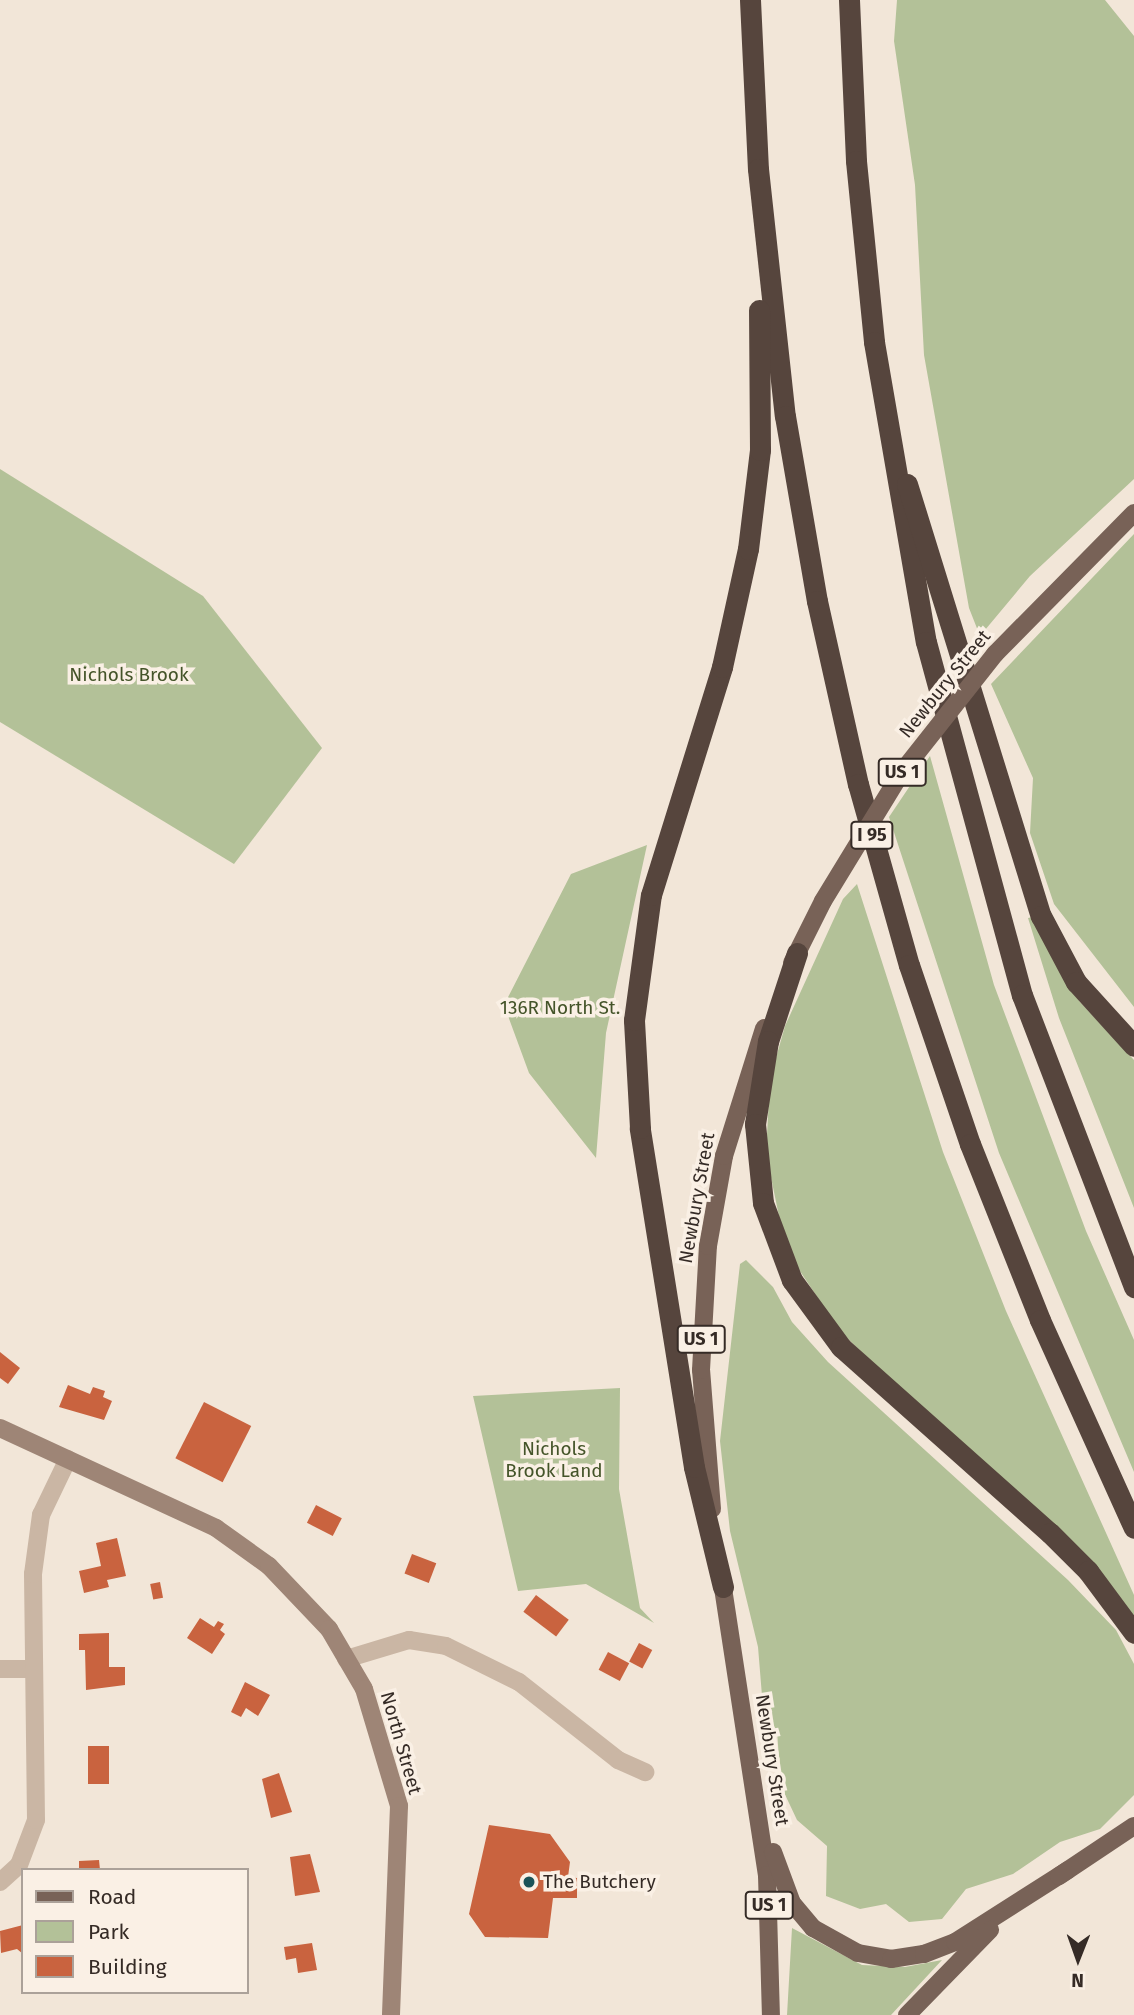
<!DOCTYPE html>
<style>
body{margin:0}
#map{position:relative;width:1134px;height:2015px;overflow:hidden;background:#f2e6d8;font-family:"Fira Sans",sans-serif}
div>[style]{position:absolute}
.green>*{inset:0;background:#b3c198}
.building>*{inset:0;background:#c9633f;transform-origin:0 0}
.street>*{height:18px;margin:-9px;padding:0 9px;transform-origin:9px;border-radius:9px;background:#cab6a4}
.secondary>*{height:18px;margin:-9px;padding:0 9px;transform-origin:9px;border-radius:9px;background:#9e8576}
.primary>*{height:18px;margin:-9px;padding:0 9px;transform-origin:9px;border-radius:9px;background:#786257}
.highway>*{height:21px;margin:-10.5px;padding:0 10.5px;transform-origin:10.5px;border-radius:10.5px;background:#56453d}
.primary-bridge>*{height:18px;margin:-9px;padding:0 9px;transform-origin:9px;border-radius:9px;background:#786257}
.dots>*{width:19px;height:19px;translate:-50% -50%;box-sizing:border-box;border:4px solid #faf0e5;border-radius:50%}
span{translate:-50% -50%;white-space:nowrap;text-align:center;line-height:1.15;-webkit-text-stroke:7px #faf0e5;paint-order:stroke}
.shield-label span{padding:2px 5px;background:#faf0e5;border:2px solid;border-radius:5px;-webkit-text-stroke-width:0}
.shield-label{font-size:18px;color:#352b26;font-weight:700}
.park-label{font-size:19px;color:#445429}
.street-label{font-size:19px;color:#352b26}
.poi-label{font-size:19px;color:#352b26}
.left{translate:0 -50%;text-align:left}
.legend{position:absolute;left:21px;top:1868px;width:228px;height:126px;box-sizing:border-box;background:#faf0e5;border:2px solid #aba199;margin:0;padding:9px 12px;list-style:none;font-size:21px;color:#352b26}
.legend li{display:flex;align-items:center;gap:14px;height:35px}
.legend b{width:35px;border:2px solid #aba199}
.north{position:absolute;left:1043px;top:1924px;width:70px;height:70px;-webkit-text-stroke:5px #faf0e5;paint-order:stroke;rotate:181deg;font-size:19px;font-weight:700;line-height:28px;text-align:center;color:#352b26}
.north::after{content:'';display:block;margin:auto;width:24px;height:32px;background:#352b26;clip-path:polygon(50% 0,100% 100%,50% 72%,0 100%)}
</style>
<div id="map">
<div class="green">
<i style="clip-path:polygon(897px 0,1105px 0,1134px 36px,1134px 479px,1030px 576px,980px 636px,969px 608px,924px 355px,915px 185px,894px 41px)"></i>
<i style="clip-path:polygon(0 469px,203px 596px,322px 748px,234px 864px,0 722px)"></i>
<i style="clip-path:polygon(1134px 534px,1134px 1007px,1054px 904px,1030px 833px,1033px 778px,991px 684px)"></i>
<i style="clip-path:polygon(930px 756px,994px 985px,1086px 1231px,1134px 1340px,1134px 1472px,999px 1153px,889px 817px)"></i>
<i style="clip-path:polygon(647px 845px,606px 1033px,596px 1158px,529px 1073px,504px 1005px,571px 874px)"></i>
<i style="clip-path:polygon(857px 884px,943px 1152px,1006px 1311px,1134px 1595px,1134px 1618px,839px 1330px,794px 1262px,782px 1231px,766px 1153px,770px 1079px,785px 1026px,843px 899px)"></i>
<i style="clip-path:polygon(1033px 917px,1080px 1002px,1134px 1060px,1134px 1208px,1059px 1018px,1028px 918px)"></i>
<i style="clip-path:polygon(746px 1260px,773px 1287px,792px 1322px,828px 1362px,1068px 1580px,1116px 1630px,1134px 1664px,1134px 1795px,1100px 1829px,1060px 1842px,1013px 1874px,966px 1889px,942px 1919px,909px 1922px,886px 1904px,860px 1909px,826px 1896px,827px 1846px,797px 1820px,781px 1786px,777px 1731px,763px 1708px,758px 1647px,730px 1531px,720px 1441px,740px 1264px)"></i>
<i style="clip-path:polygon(620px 1388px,619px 1489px,640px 1608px,654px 1623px,586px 1584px,518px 1591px,473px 1396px)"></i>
<i style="clip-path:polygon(792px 1928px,862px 1965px,905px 1967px,942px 1960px,891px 2015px,787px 2015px)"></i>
</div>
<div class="building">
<i style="clip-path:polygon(0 1352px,20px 1368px,8px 1384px,0 1378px)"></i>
<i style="clip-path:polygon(68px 1385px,90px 1394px,93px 1387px,105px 1391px,103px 1397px,112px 1401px,104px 1420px,59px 1407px)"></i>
<i style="left:204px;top:1402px;width:53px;height:63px;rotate:27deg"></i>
<i style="left:316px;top:1505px;width:29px;height:20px;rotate:27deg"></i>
<i style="clip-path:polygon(117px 1538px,126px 1576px,107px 1580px,109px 1587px,84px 1593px,79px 1571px,101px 1566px,96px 1543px)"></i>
<i style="left:412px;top:1554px;width:26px;height:21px;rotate:21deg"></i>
<i style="left:160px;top:1582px;width:16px;height:10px;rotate:79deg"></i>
<i style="left:536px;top:1595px;width:41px;height:21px;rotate:37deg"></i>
<i style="clip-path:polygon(200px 1618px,214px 1627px,218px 1621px,224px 1624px,220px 1630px,225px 1634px,212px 1654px,187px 1638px)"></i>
<i style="clip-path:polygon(109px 1633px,109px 1667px,125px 1667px,125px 1685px,86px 1690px,85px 1650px,79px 1650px,79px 1634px)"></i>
<i style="left:639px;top:1643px;width:15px;height:21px;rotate:28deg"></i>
<i style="left:608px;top:1652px;width:24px;height:20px;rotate:28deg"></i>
<i style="clip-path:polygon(245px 1682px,270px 1695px,258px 1716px,246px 1708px,241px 1717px,231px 1712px)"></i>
<i style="left:88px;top:1746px;width:21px;height:38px"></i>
<i style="clip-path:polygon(279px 1773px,292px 1812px,271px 1818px,262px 1779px)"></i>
<i style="clip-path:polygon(489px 1825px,550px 1834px,570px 1862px,568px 1877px,577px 1878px,577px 1898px,553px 1898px,548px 1938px,485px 1937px,469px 1914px)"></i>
<i style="clip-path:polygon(310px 1854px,320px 1892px,295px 1896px,290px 1857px)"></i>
<i style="clip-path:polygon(99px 1860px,100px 1870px,79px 1870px,79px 1861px)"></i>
<i style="clip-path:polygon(23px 1925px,23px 1954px,17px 1949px,1px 1953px,0 1931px)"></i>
<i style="clip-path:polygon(312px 1943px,317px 1970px,298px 1973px,296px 1958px,286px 1960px,284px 1947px)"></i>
</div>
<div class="street">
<i style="left:346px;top:1659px;width:66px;rotate:-16.8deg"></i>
<i style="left:409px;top:1640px;width:37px;rotate:9deg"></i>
<i style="left:446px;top:1646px;width:81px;rotate:26.3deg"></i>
<i style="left:519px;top:1682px;width:126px;rotate:38.2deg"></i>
<i style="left:618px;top:1760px;width:30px;rotate:24deg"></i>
<i style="left:0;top:1669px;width:34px"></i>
<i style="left:0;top:1882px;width:25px;rotate:-42deg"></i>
<i style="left:19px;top:1865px;width:48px;rotate:-69.3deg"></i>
<i style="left:36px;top:1820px;width:246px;rotate:-90.7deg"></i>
<i style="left:33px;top:1574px;width:60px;rotate:-82.3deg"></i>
<i style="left:41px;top:1515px;width:62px;rotate:-64.3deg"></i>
</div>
<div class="secondary">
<i style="left:0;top:1428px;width:238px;rotate:24.8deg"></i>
<i style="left:216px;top:1528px;width:65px;rotate:35.6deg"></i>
<i style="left:269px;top:1566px;width:87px;rotate:46.4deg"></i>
<i style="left:329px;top:1629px;width:69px;rotate:59.7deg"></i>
<i style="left:364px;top:1689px;width:122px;rotate:73.3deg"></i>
<i style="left:399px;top:1806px;width:209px;rotate:92.2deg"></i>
</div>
<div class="primary">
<i style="left:995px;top:654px;width:198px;rotate:-45.4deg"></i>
<i style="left:792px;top:963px;width:69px;rotate:-63.4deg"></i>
<i style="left:712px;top:1509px;width:139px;rotate:-94.5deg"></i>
<i style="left:701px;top:1370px;width:124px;rotate:-86.8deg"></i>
<i style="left:708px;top:1246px;width:91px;rotate:-79.9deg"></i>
<i style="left:724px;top:1156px;width:134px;rotate:-72.6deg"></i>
<i style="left:721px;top:1575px;width:304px;rotate:81.3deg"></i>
<i style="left:767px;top:1875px;width:140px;rotate:88.4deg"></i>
<i style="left:773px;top:1852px;width:54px;rotate:69.6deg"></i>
<i style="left:792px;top:1903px;width:33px;rotate:50deg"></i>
<i style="left:813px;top:1928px;width:51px;rotate:29.1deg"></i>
<i style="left:858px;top:1953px;width:34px;rotate:10deg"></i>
<i style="left:891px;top:1959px;width:33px;rotate:-9deg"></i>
<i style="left:924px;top:1954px;width:33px;rotate:-21deg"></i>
<i style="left:955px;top:1942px;width:134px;rotate:-32.5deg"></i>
<i style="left:1059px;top:1876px;width:90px;rotate:-33.7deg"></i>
<i style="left:907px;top:2015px;width:119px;rotate:-45.7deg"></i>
</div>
<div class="highway">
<i style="left:750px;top:0;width:169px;rotate:87.3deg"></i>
<i style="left:758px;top:169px;width:248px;rotate:83.8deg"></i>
<i style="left:785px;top:416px;width:188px;rotate:80.2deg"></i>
<i style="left:817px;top:601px;width:188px;rotate:77.4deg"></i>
<i style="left:858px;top:784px;width:188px;rotate:74.3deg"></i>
<i style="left:909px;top:965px;width:189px;rotate:71.2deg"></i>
<i style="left:970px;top:1144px;width:189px;rotate:68.3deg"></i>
<i style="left:1040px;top:1320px;width:228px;rotate:65.7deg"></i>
<i style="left:849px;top:0;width:161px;rotate:87.5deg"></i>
<i style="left:856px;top:161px;width:182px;rotate:84.3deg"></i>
<i style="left:874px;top:342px;width:304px;rotate:80.2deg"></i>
<i style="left:926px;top:642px;width:366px;rotate:74.8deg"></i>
<i style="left:1022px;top:995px;width:313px;rotate:69deg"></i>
<i style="left:907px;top:484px;width:452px;rotate:72.8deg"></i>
<i style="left:1041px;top:916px;width:75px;rotate:62.1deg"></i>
<i style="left:1076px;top:982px;width:86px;rotate:47.8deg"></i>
<i style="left:797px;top:953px;width:93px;rotate:108.2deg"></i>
<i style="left:768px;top:1041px;width:84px;rotate:98.9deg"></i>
<i style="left:755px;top:1124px;width:79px;rotate:84.2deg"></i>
<i style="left:763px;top:1203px;width:82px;rotate:69.4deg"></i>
<i style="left:792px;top:1280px;width:83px;rotate:53.8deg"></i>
<i style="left:841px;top:1347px;width:280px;rotate:41.7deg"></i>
<i style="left:1050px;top:1533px;width:54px;rotate:45deg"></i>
<i style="left:1088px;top:1571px;width:77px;rotate:53.4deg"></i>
<i style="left:723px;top:1587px;width:123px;rotate:-103.6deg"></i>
<i style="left:694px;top:1467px;width:343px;rotate:-99.1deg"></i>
<i style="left:640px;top:1128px;width:108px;rotate:-93.2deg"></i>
<i style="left:634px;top:1020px;width:126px;rotate:-82.3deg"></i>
<i style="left:651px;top:895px;width:239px;rotate:-72.7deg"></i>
<i style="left:722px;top:667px;width:121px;rotate:-77.6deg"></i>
<i style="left:748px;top:549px;width:100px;rotate:-83.1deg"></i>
<i style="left:760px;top:450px;width:140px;rotate:-90.4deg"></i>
</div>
<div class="primary-bridge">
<i style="left:823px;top:901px;width:150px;rotate:-58.6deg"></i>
<i style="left:901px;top:773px;width:152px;rotate:-51.7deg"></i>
</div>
<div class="dots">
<i style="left:529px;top:1882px;background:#1b5358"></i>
</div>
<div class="shield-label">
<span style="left:902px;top:772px">US 1</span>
<span style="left:872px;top:835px">I 95</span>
<span style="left:701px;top:1339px">US 1</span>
<span style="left:769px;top:1905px">US 1</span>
</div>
<div class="park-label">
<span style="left:129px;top:675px">Nichols Brook</span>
<span style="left:560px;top:1008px">136R North St.</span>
<span style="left:554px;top:1460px">Nichols<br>Brook Land</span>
</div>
<div class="street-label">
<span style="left:945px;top:684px;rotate:-51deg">Newbury Street</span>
<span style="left:697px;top:1198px;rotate:-80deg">Newbury Street</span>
<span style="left:401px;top:1743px;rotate:74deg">North Street</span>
<span style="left:772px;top:1760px;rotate:81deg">Newbury Street</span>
</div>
<div class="poi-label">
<span class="left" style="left:543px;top:1882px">The Butchery</span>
</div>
<ul class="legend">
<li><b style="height:9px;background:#786257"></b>Road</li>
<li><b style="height:19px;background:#b3c198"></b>Park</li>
<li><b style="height:19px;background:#c9633f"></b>Building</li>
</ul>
<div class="north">N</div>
</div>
